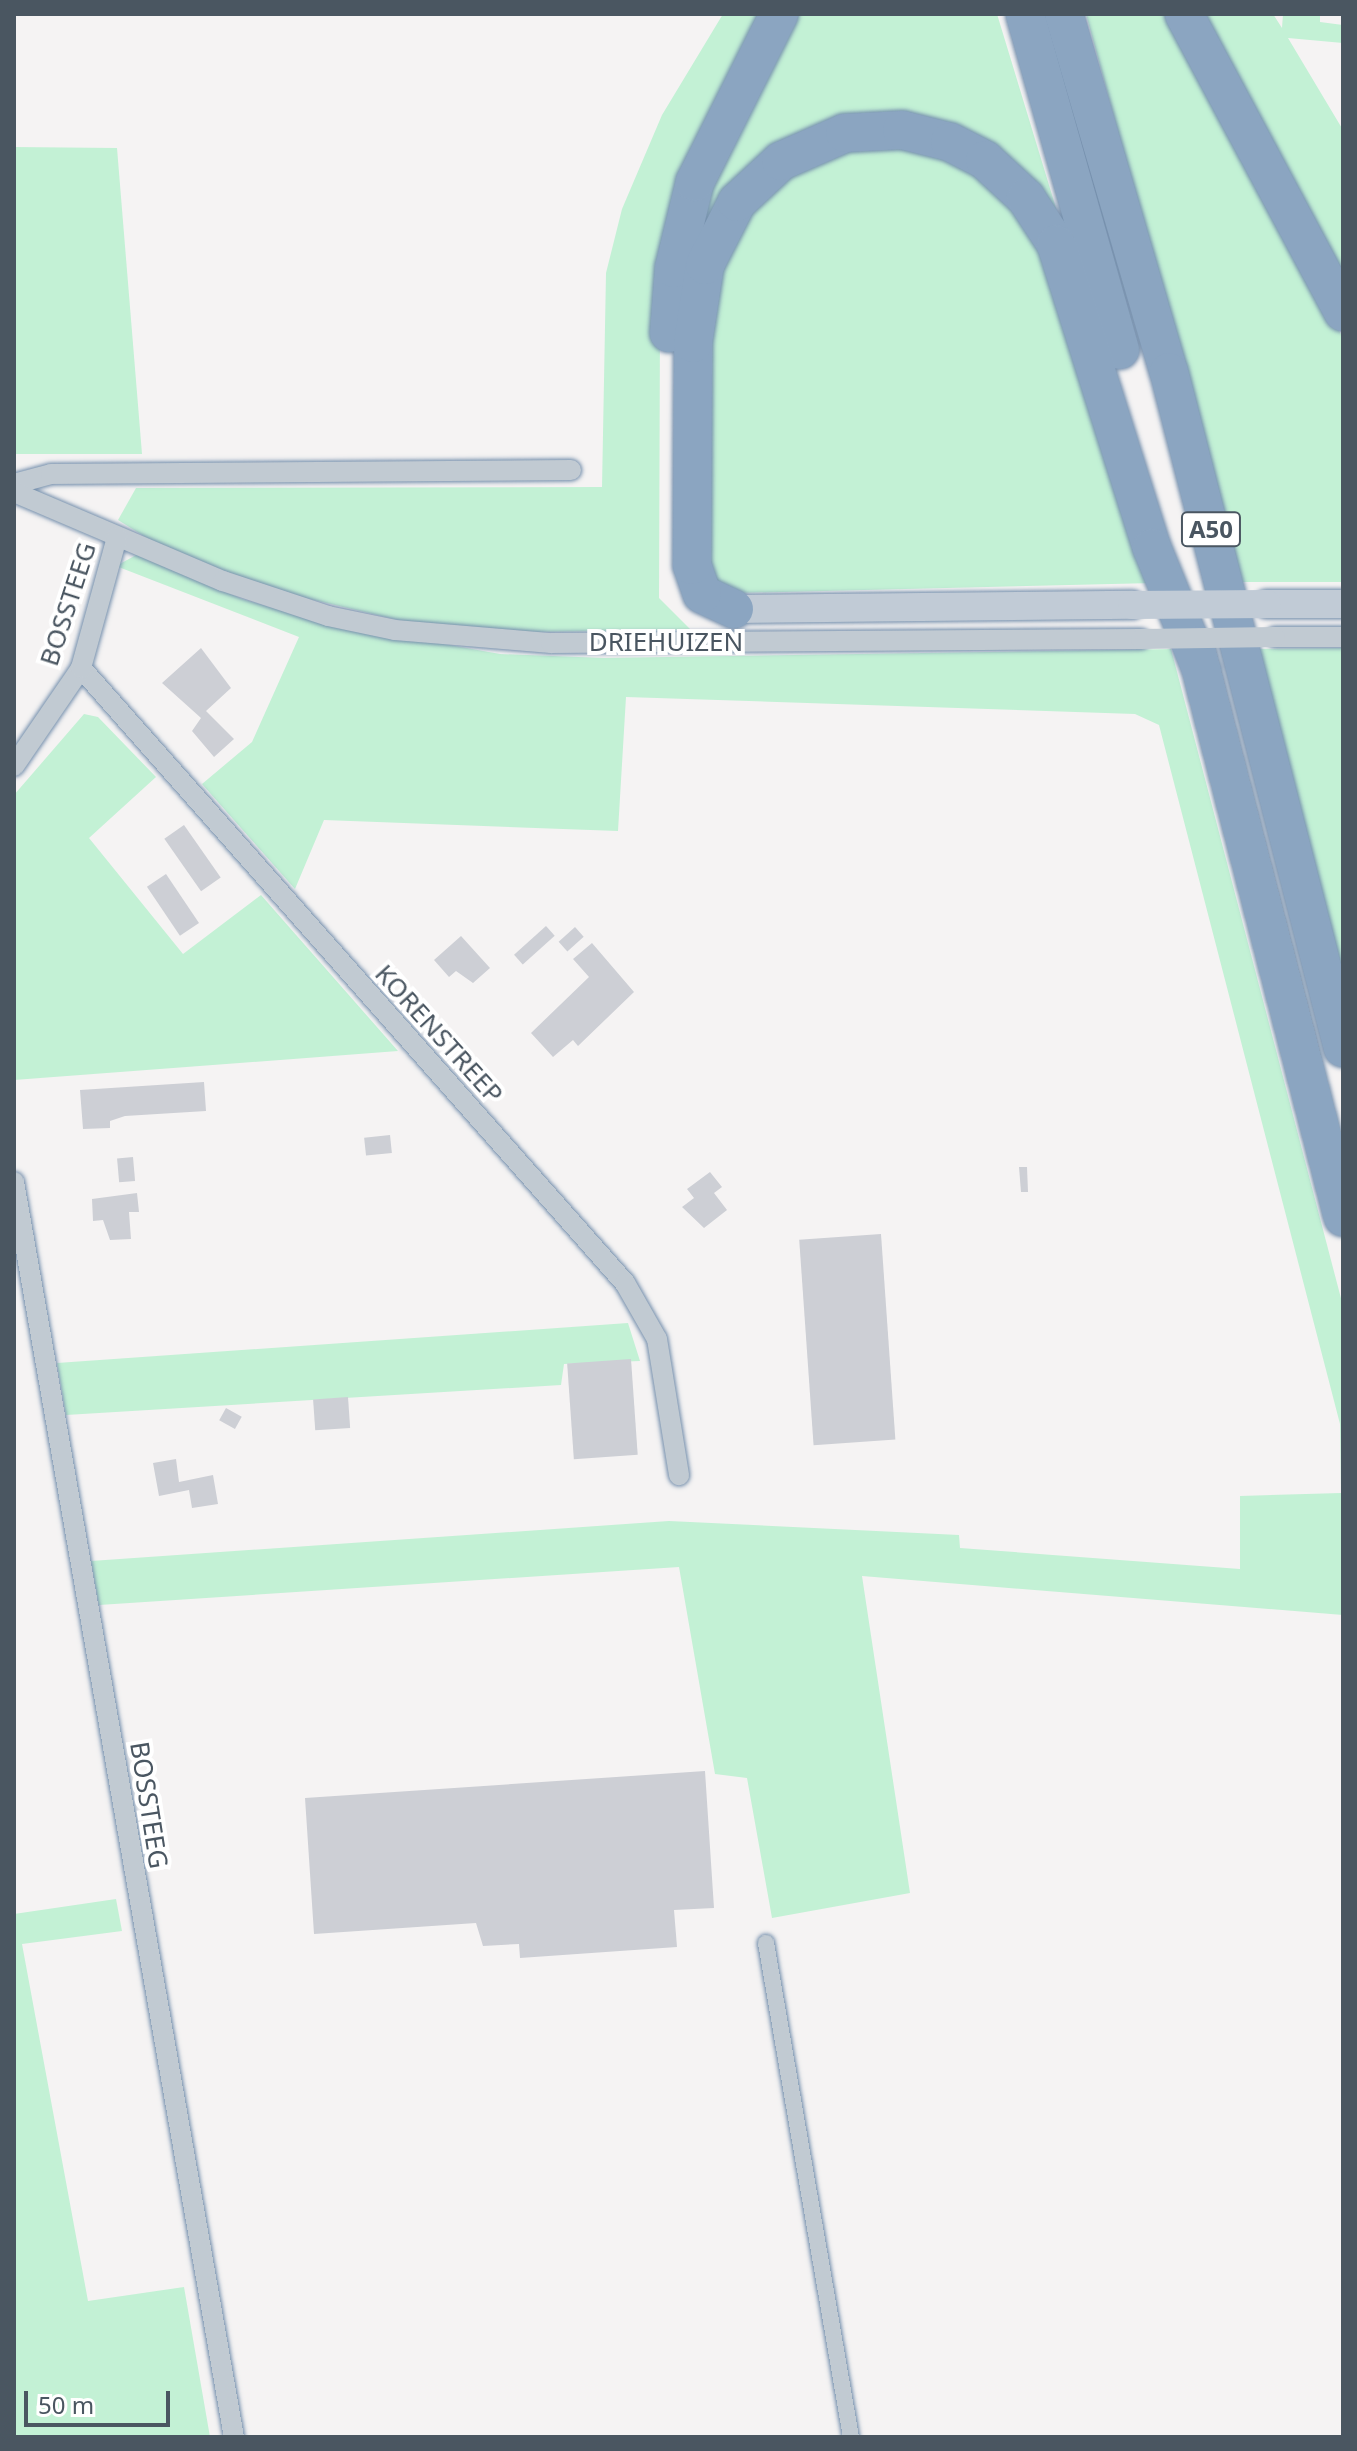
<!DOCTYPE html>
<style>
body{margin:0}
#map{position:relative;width:1357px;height:2451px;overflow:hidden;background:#f5f3f3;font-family:"Noto Sans",sans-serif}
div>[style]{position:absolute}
.green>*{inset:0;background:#c3f1d5}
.building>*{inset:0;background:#cdcfd5;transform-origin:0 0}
.roads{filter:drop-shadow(0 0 2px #7690ad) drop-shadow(0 0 2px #7690ad)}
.pedestrian>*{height:16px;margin:-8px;padding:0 8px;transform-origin:8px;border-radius:8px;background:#c1cad2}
.minor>*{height:20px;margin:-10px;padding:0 10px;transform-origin:10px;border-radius:10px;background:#c1cad2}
.secondary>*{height:28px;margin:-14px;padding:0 14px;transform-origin:14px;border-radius:14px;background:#c1cbd6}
.motorway>*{height:38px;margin:-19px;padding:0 19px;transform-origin:19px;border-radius:19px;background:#8ba5c1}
.minor-bridge>*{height:20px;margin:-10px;padding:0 10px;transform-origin:10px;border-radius:10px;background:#c1cad2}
.secondary-bridge>*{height:28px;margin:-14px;padding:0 14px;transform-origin:14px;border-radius:14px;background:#c1cbd6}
span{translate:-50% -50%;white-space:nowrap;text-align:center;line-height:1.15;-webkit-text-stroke:8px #fff;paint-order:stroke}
.shield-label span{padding:2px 6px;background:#fff;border:2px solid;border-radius:6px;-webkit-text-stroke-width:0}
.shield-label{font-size:24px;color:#4a5661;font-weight:700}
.street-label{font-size:26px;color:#4a5661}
.frame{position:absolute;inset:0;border:16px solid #4a5661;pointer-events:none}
.scale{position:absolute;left:24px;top:2391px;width:146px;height:36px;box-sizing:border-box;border:4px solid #4a5661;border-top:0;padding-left:10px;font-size:24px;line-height:28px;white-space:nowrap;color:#4a5661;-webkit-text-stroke:6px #fff;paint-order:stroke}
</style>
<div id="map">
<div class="green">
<i style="clip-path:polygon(723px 14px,771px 14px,660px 323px,659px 598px,691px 630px,453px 633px,259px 587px,155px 543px,118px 520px,136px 488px,602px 487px,606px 273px,622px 209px,662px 115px)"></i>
<i style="clip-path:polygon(786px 14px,997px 14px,1073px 264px,1049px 217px,879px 121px,713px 220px,687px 242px)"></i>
<i style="clip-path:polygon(1086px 14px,1166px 14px,1343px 338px,1343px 582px,1240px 582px)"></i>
<i style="clip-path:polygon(1198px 14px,1273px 14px,1282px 28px,1283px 14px,1320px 14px,1320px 22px,1343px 25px,1343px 43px,1288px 38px,1343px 130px,1343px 282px)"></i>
<i style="clip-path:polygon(855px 140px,954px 153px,1036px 232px,1154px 583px,737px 593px,714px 580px,701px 555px,702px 314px,752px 195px)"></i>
<i style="clip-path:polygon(14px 147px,117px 148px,142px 454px,14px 454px)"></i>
<i style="clip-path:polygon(138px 554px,242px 599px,327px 623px,500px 654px,604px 658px,1171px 649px,1343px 1306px,1343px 1615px,862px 1576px,910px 1893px,772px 1918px,747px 1778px,715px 1774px,679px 1567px,99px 1605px,91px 1561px,669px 1521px,959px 1535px,960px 1548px,1240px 1569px,1240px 1496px,1341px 1493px,1340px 1424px,1159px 725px,1135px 714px,626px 697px,618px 831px,324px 820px,295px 889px,202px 784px,252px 742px,299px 637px,116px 566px)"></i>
<i style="clip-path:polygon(1343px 648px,1343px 975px,1258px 649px)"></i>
<i style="clip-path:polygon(84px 714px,98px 717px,156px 777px,89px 838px,183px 954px,261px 895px,398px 1051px,14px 1080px,14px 795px)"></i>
<i style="clip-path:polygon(628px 1323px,640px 1361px,564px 1364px,561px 1385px,66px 1415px,57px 1363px)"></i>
<i style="clip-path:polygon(116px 1899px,122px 1931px,22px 1944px,88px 2301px,184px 2287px,210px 2437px,14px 2437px,14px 1914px)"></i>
</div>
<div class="building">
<i style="clip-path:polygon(201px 648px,231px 688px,206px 711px,234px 739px,214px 757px,192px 731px,201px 718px,162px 683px)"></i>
<i style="left:184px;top:825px;width:64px;height:24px;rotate:55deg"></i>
<i style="left:166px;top:874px;width:59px;height:23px;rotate:56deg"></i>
<i style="left:546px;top:926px;width:13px;height:43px;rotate:48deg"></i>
<i style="left:575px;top:927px;width:13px;height:22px;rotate:48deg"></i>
<i style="clip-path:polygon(461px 936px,490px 968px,473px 983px,456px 971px,449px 977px,434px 960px)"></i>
<i style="clip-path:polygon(592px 943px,634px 992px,578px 1046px,573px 1040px,553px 1057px,531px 1033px,589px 977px,573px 959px)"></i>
<i style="clip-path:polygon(204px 1082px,206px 1111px,125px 1116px,110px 1121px,110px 1128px,83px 1129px,80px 1090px)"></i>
<i style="left:390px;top:1135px;width:18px;height:26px;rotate:84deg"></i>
<i style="left:133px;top:1157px;width:24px;height:16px;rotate:85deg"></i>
<i style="clip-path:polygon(1019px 1167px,1027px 1167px,1028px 1192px,1021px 1192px)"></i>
<i style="clip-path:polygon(710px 1172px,722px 1187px,714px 1193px,727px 1210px,704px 1228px,682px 1207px,694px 1198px,687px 1189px)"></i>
<i style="clip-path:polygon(137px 1193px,139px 1212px,129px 1212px,131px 1239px,110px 1240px,103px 1220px,93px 1221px,92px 1199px)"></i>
<i style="left:881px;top:1234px;width:206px;height:82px;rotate:86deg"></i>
<i style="left:631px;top:1359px;width:96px;height:64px;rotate:86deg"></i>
<i style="left:348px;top:1397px;width:31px;height:35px;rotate:86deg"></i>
<i style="left:226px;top:1408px;width:18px;height:14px;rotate:29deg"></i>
<i style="clip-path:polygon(176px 1459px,179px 1482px,213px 1475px,218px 1504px,192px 1508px,189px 1490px,159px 1496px,153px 1463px)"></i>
<i style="clip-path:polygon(705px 1771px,714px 1908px,674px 1910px,677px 1947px,520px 1958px,519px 1944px,483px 1946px,476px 1923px,314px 1934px,305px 1798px)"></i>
</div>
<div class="roads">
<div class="pedestrian">
<i style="left:766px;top:1943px;width:501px;rotate:80.24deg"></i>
</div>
<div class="minor">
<i style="left:14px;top:484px;width:38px;rotate:-15deg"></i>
<i style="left:51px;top:474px;width:520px;rotate:-0.44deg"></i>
<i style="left:14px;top:492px;width:227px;rotate:23.1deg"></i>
<i style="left:223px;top:581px;width:111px;rotate:18.4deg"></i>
<i style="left:328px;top:616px;width:68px;rotate:11.8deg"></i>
<i style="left:395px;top:630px;width:157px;rotate:4.8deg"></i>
<i style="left:551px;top:643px;width:590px;rotate:-0.39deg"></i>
<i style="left:1275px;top:637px;width:68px"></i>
<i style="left:81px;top:668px;width:821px;rotate:48.51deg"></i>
<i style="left:625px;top:1283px;width:64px;rotate:60.3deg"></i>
<i style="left:657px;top:1339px;width:138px;rotate:80.8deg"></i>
<i style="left:14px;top:766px;width:119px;rotate:-55.6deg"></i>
<i style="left:81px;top:668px;width:136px;rotate:-74.6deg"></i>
<i style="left:14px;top:1182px;width:1274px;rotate:80.06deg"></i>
</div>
<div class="secondary">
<i style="left:1267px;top:604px;width:76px"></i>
<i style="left:734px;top:609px;width:398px;rotate:-0.6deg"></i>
</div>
<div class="motorway">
<i style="left:1025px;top:14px;width:349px;rotate:74.2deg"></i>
<i style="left:1064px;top:14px;width:373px;rotate:73.7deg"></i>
<i style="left:1169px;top:372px;width:698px;rotate:75.57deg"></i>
<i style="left:1184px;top:14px;width:338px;rotate:61.9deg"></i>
<i style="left:669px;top:333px;width:65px;rotate:-85.6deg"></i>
<i style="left:674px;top:268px;width:89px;rotate:-76.3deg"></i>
<i style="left:695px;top:182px;width:188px;rotate:-63.4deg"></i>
<i style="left:734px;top:609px;width:35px;rotate:-155deg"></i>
<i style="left:702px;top:594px;width:31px;rotate:-109deg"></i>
<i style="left:692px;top:565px;width:222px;rotate:-89.7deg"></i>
<i style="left:693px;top:343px;width:79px;rotate:-81.3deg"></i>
<i style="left:705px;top:265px;width:71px;rotate:-63.1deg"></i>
<i style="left:737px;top:202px;width:60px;rotate:-43deg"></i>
<i style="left:781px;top:161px;width:70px;rotate:-23.6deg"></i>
<i style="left:845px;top:133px;width:57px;rotate:-3deg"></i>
<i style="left:902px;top:130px;width:49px;rotate:14deg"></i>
<i style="left:950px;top:142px;width:39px;rotate:27deg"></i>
<i style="left:985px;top:160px;width:56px;rotate:42.8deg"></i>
<i style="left:1026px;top:198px;width:55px;rotate:56.9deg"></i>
<i style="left:1056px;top:244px;width:319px;rotate:72.5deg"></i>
<i style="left:1152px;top:548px;width:133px;rotate:67.9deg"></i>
<i style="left:1195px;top:646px;width:590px;rotate:75.47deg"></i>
</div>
</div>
<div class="minor-bridge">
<i style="left:1141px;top:639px;width:134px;rotate:-0.9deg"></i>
</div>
<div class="secondary-bridge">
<i style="left:1132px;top:605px;width:135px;rotate:-0.4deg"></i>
</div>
<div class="shield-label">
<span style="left:1211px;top:529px">A50</span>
</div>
<div class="street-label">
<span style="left:68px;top:604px;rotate:-72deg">BOSSTEEG</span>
<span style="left:666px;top:642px">DRIEHUIZEN</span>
<span style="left:439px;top:1034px;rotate:48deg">KORENSTREEP</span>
<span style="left:149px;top:1805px;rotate:81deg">BOSSTEEG</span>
</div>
<div class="frame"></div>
<div class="scale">50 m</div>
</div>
